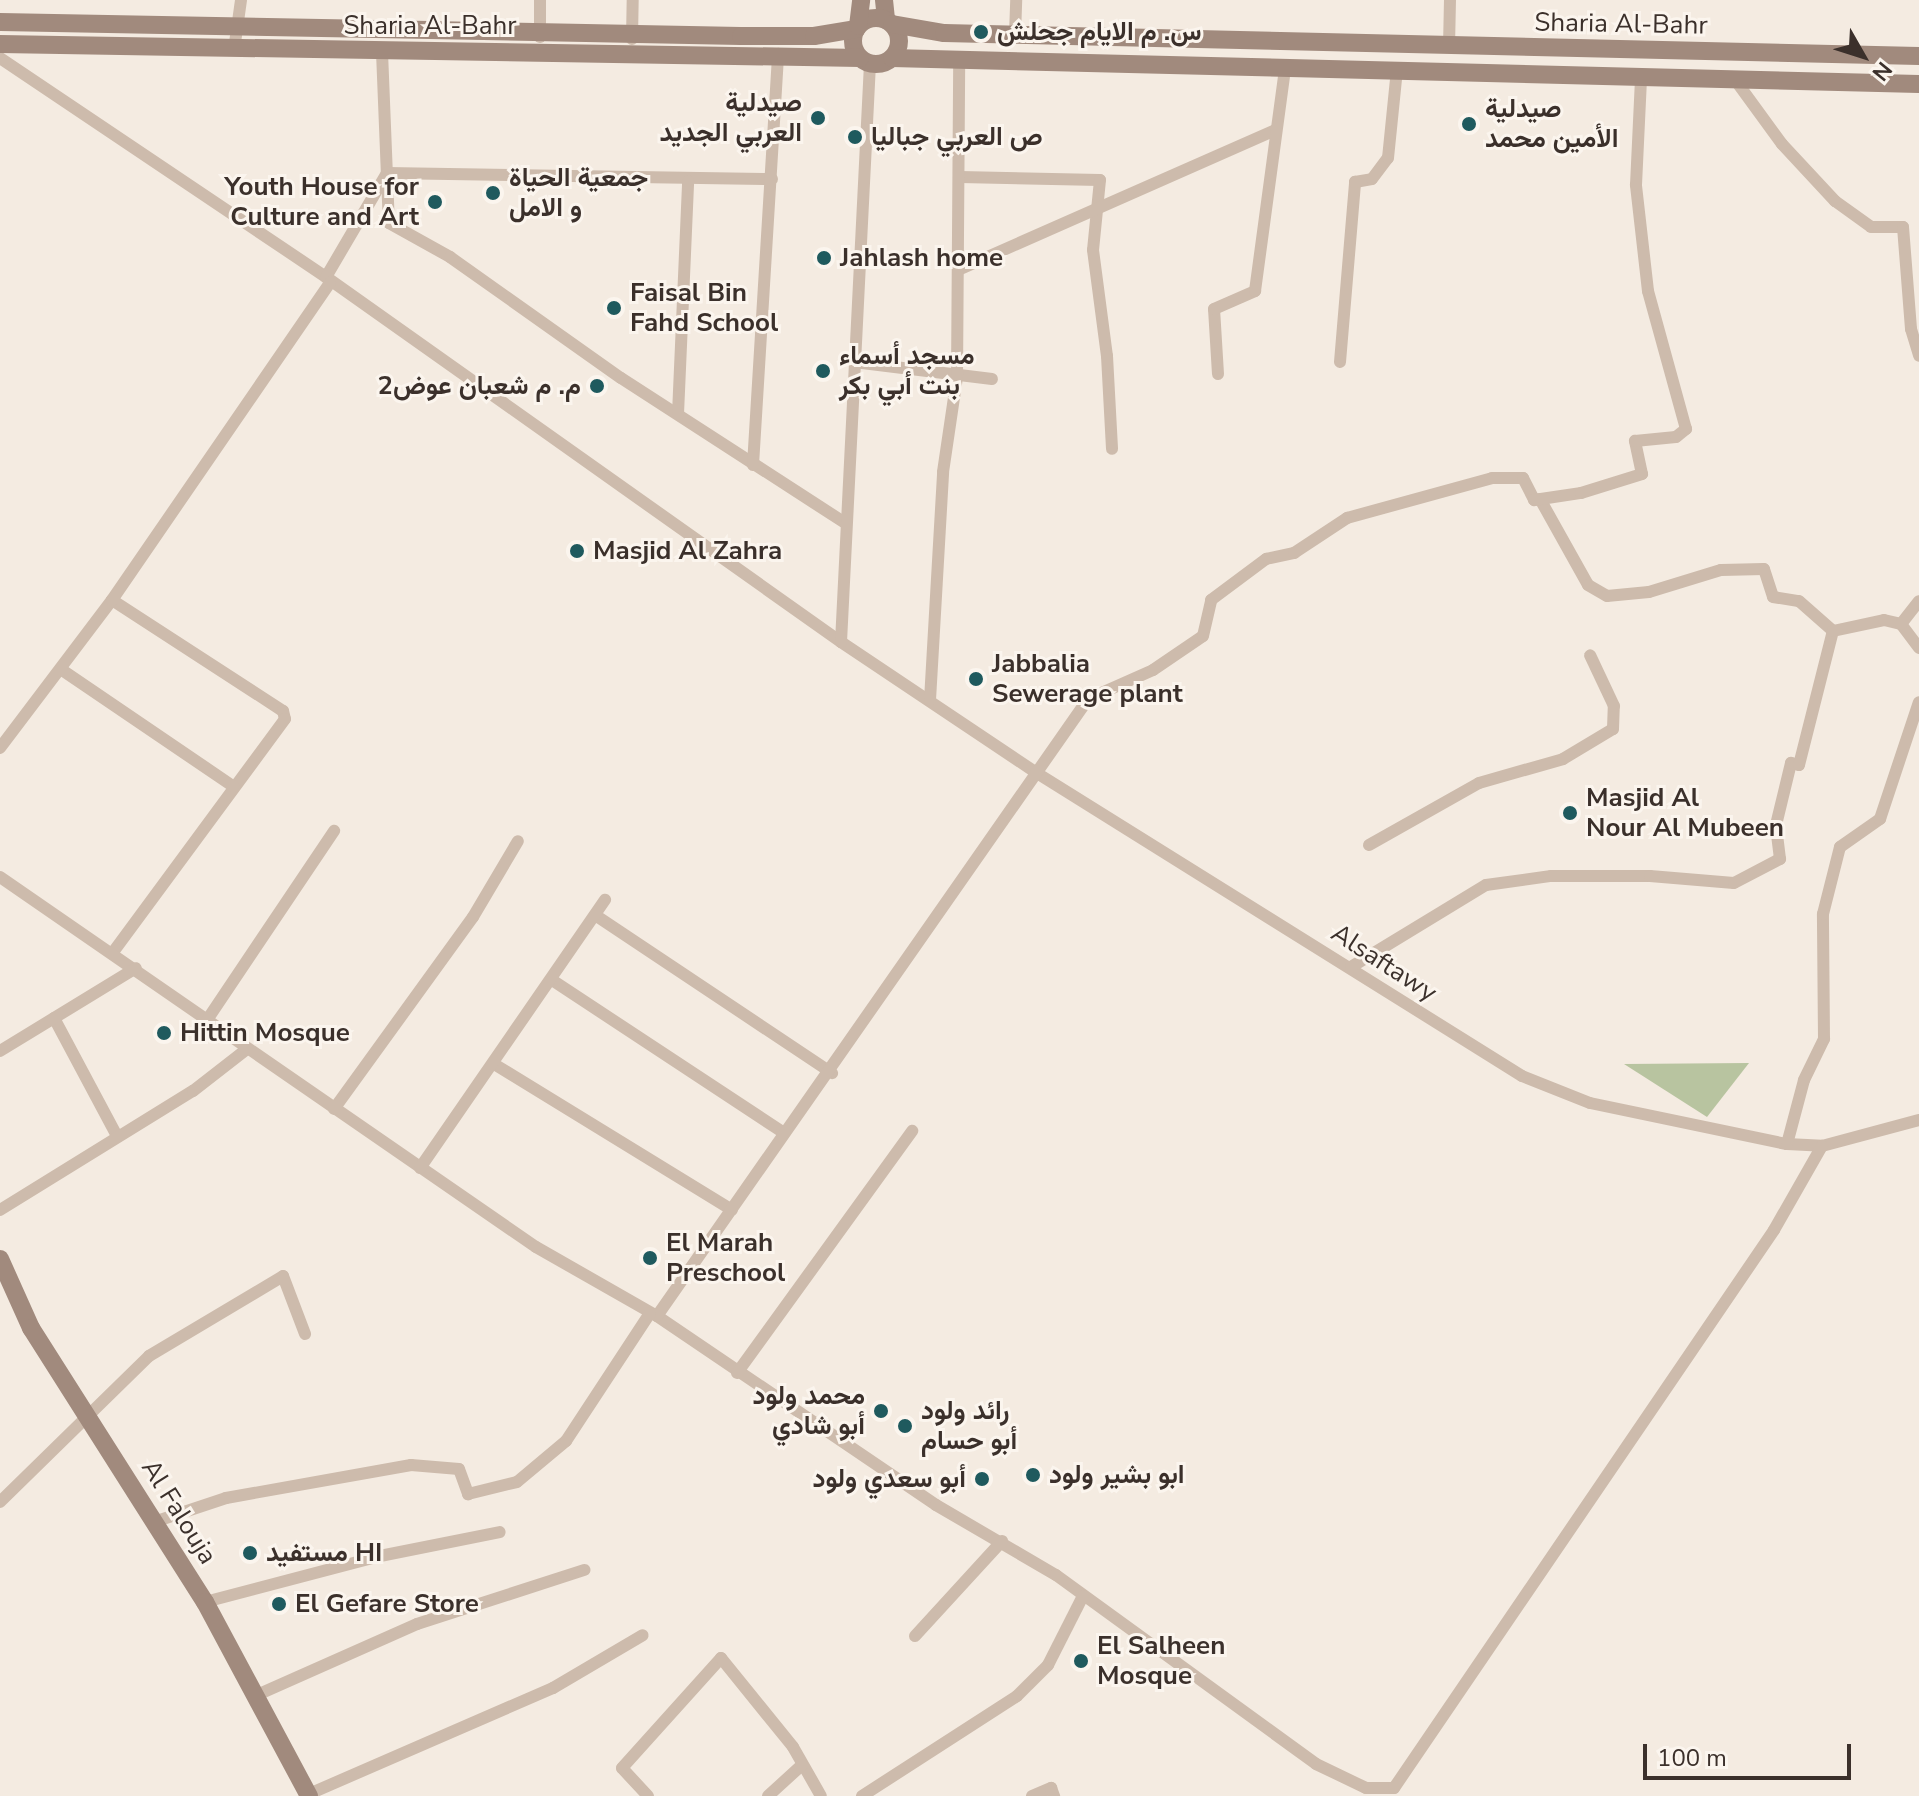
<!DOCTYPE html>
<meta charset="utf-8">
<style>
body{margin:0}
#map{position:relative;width:1919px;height:1796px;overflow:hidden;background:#f4ebe1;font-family:"Nunito Sans",Vazirmatn,sans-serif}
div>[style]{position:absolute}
.green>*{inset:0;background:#b8c4a0}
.street>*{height:12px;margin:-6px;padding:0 6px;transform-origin:6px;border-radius:6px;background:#cdbbac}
.secondary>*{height:18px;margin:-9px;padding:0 9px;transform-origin:9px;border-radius:9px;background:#a18a7d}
.secondary>.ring{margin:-9px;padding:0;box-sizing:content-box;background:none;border:18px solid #a18a7d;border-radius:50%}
.dots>*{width:22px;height:22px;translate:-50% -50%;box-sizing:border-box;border:4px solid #fbf5ee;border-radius:50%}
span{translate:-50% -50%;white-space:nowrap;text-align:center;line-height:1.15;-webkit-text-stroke:6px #fbf5ee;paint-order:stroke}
.street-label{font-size:26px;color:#3b302b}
.poi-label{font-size:26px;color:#3b302b;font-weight:700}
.left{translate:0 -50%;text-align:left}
.right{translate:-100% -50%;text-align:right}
.north{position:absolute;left:1823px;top:16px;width:80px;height:80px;-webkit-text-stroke:6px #fbf5ee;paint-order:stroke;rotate:129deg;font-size:22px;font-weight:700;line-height:32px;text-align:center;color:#3b302b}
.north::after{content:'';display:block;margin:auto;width:28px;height:36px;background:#3b302b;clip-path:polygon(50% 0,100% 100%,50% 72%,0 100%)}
.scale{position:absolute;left:1643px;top:1744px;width:208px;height:36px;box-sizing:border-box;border:4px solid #3b302b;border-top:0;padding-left:10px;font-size:24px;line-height:28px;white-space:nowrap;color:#3b302b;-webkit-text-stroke:6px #fbf5ee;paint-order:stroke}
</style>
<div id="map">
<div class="green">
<i style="clip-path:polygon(1749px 1063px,1707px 1117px,1624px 1064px,1748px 1063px)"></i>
</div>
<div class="street">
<i style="left:540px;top:0;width:37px;rotate:90deg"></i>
<i style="left:1015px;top:35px;width:35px;rotate:-88deg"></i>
<i style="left:632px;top:39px;width:39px;rotate:-89deg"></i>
<i style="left:1449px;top:47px;width:47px;rotate:-88.8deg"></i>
<i style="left:234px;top:50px;width:50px;rotate:-82deg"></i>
<i style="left:382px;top:52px;width:171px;rotate:87.7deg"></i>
<i style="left:389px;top:223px;width:70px;rotate:29.1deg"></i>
<i style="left:450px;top:257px;width:209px;rotate:35.3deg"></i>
<i style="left:621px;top:378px;width:267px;rotate:32.9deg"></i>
<i style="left:0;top:58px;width:393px;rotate:33.9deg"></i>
<i style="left:326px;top:277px;width:631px;rotate:35.33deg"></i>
<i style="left:841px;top:642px;width:239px;rotate:33.8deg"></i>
<i style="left:1040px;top:775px;width:568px;rotate:31.98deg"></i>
<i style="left:1522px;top:1076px;width:73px;rotate:21.7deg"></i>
<i style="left:1590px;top:1103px;width:201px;rotate:11.8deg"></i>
<i style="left:1787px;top:1144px;width:35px;rotate:3deg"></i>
<i style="left:1822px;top:1146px;width:100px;rotate:-15deg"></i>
<i style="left:1736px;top:81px;width:78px;rotate:53.9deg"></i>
<i style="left:1782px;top:144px;width:78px;rotate:47.1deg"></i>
<i style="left:1835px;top:201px;width:44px;rotate:35.8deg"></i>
<i style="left:1871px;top:227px;width:32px"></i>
<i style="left:1903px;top:227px;width:102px;rotate:85.5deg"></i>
<i style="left:1911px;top:329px;width:28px;rotate:73deg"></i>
<i style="left:387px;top:173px;width:385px;rotate:0.9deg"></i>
<i style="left:960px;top:177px;width:140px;rotate:1.2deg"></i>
<i style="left:1100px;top:180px;width:70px;rotate:95.7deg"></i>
<i style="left:1093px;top:250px;width:107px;rotate:82.5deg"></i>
<i style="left:1107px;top:356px;width:93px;rotate:86.9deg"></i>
<i style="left:958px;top:270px;width:347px;rotate:-23.8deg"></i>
<i style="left:326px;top:277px;width:121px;rotate:-59.6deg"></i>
<i style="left:854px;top:362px;width:139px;rotate:7deg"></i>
<i style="left:1340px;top:362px;width:181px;rotate:-85.2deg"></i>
<i style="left:1355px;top:182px;width:17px;rotate:-10deg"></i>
<i style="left:1372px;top:179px;width:26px;rotate:-53deg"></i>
<i style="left:1388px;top:158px;width:89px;rotate:-84.2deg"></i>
<i style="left:1218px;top:374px;width:65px;rotate:-93.5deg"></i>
<i style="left:1214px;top:309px;width:45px;rotate:-23.7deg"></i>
<i style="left:1255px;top:291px;width:225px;rotate:-82.3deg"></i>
<i style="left:678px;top:414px;width:233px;rotate:-87.5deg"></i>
<i style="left:753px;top:465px;width:412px;rotate:-86.5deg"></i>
<i style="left:1540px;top:499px;width:98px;rotate:60.8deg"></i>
<i style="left:1588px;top:585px;width:22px;rotate:30deg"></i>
<i style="left:1607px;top:596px;width:42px;rotate:-5.4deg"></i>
<i style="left:1649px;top:592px;width:75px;rotate:-17deg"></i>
<i style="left:1721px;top:570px;width:43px;rotate:-1.3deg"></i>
<i style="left:1764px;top:569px;width:29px;rotate:72deg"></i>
<i style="left:1773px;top:597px;width:26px;rotate:9deg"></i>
<i style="left:1799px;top:601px;width:45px;rotate:41.4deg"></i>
<i style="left:112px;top:600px;width:204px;rotate:33deg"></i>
<i style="left:283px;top:711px;width:8px;rotate:76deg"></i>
<i style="left:285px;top:719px;width:288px;rotate:126.4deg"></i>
<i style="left:1901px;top:624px;width:30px;rotate:53deg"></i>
<i style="left:841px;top:642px;width:580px;rotate:-87.13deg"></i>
<i style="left:62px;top:670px;width:207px;rotate:34.2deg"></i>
<i style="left:930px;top:700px;width:228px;rotate:-86.7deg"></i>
<i style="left:943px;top:472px;width:96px;rotate:-81.6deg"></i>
<i style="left:957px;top:377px;width:316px;rotate:-89.6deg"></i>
<i style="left:0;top:748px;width:186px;rotate:-52.9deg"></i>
<i style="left:112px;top:600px;width:385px;rotate:-55.5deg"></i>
<i style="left:1369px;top:845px;width:126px;rotate:-29.4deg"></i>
<i style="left:1479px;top:783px;width:87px;rotate:-15.9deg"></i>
<i style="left:1563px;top:759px;width:58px;rotate:-31deg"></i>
<i style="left:1613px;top:729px;width:23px;rotate:-88deg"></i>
<i style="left:1614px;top:706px;width:56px;rotate:-115.2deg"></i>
<i style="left:0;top:877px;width:651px;rotate:34.62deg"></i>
<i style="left:536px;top:1247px;width:139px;rotate:29.7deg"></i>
<i style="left:657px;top:1316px;width:337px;rotate:34.1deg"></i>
<i style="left:936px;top:1505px;width:139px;rotate:30.3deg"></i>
<i style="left:1056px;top:1575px;width:321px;rotate:36deg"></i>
<i style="left:1316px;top:1764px;width:55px;rotate:25.6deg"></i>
<i style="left:1366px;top:1788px;width:28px"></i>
<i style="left:1394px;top:1788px;width:675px;rotate:-55.74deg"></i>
<i style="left:1774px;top:1230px;width:97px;rotate:-60.3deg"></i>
<i style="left:595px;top:915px;width:285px;rotate:33.7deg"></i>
<i style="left:1351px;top:967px;width:158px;rotate:-31.3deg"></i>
<i style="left:1486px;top:885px;width:66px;rotate:-7.9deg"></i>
<i style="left:1551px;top:876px;width:99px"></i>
<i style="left:1650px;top:876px;width:84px;rotate:4.8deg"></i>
<i style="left:1734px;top:883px;width:52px;rotate:-27.6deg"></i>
<i style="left:1780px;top:859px;width:34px;rotate:-97deg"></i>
<i style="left:1776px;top:825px;width:64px;rotate:-76.4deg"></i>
<i style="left:1791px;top:763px;width:8px;rotate:14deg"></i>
<i style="left:1799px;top:765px;width:138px;rotate:-75.8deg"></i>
<i style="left:1833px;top:631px;width:52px;rotate:-12.2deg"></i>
<i style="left:1884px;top:620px;width:17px;rotate:13deg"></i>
<i style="left:1901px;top:624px;width:29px;rotate:-52deg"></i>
<i style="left:552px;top:980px;width:278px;rotate:33.4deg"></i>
<i style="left:54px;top:1018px;width:134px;rotate:61.9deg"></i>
<i style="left:207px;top:1020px;width:228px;rotate:-56.1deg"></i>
<i style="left:0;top:1051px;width:159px;rotate:-31.4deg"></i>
<i style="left:494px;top:1064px;width:279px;rotate:31.5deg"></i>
<i style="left:334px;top:1109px;width:237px;rotate:-54.1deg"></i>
<i style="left:473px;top:917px;width:88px;rotate:-59.4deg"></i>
<i style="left:1787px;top:1144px;width:66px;rotate:-75.1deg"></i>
<i style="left:1804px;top:1080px;width:46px;rotate:-64deg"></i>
<i style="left:1824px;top:1039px;width:125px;rotate:-90.5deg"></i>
<i style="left:1823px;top:914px;width:69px;rotate:-75.8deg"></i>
<i style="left:1840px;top:847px;width:49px;rotate:-35deg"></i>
<i style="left:1880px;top:819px;width:123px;rotate:-71.6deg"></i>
<i style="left:420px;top:1168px;width:326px;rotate:-55.4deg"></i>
<i style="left:0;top:1210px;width:227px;rotate:-31.7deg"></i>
<i style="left:193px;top:1091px;width:68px;rotate:-37.9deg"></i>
<i style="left:657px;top:1316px;width:753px;rotate:-55.06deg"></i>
<i style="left:1088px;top:699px;width:71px;rotate:-24deg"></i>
<i style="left:1153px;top:670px;width:60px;rotate:-34.2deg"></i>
<i style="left:1203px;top:636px;width:37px;rotate:-77deg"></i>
<i style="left:1211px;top:600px;width:69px;rotate:-36.7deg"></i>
<i style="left:1266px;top:559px;width:29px;rotate:-12deg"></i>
<i style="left:1294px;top:553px;width:64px;rotate:-33.4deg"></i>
<i style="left:1347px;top:518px;width:150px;rotate:-15.4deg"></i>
<i style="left:1492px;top:478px;width:31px"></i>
<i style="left:1523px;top:478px;width:25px;rotate:63deg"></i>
<i style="left:1534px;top:500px;width:48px;rotate:-8.5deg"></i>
<i style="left:1581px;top:493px;width:64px;rotate:-17.3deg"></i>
<i style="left:1642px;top:474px;width:34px;rotate:-102deg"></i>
<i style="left:1635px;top:441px;width:41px;rotate:-5.6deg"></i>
<i style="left:1676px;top:437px;width:13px;rotate:-39deg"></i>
<i style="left:1686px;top:429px;width:143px;rotate:-105.4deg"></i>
<i style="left:1648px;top:291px;width:107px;rotate:-96.5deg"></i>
<i style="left:1636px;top:185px;width:108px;rotate:-87.3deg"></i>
<i style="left:737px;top:1373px;width:299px;rotate:-54.1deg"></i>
<i style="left:0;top:1502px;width:209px;rotate:-44.4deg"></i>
<i style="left:149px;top:1356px;width:156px;rotate:-30.8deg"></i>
<i style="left:283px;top:1276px;width:62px;rotate:69.2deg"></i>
<i style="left:154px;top:1522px;width:76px;rotate:-18.4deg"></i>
<i style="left:226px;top:1498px;width:188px;rotate:-10.1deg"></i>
<i style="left:411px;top:1465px;width:48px;rotate:4.8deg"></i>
<i style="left:459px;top:1469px;width:27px;rotate:70deg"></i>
<i style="left:468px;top:1494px;width:50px;rotate:-13.8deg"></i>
<i style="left:517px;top:1482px;width:64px;rotate:-39.9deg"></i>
<i style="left:566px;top:1441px;width:153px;rotate:-56.7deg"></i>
<i style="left:205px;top:1602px;width:181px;rotate:-14.7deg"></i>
<i style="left:380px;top:1556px;width:122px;rotate:-11.3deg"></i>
<i style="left:915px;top:1636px;width:129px;rotate:-47.5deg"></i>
<i style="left:257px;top:1695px;width:175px;rotate:-23.9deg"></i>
<i style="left:417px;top:1624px;width:176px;rotate:-17.9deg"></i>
<i style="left:309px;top:1794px;width:266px;rotate:-23.5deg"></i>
<i style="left:553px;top:1688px;width:104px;rotate:-30.5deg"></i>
<i style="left:648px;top:1796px;width:38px;rotate:-133deg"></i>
<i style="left:622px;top:1768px;width:148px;rotate:-48deg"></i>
<i style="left:721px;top:1658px;width:114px;rotate:51deg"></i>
<i style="left:793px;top:1747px;width:56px;rotate:60.3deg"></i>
<i style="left:768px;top:1796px;width:46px;rotate:-42.4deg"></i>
<i style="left:862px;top:1796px;width:184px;rotate:-32.8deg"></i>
<i style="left:1017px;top:1696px;width:44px;rotate:-45deg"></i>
<i style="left:1048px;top:1665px;width:77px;rotate:-63.1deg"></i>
<i style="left:1032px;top:1796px;width:21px;rotate:-23deg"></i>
<i style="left:1051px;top:1788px;width:9px;rotate:69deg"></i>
</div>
<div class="secondary">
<i style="left:884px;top:0;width:20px;rotate:84deg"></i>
<i class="ring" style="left:853px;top:18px;width:28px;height:28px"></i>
<i style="left:0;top:22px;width:741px;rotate:1.08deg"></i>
<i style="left:741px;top:36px;width:73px"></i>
<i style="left:814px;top:36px;width:43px;rotate:-9.5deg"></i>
<i style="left:892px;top:24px;width:53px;rotate:9.8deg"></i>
<i style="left:944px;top:33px;width:975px;rotate:1.35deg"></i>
<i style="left:858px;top:26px;width:26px;rotate:-83deg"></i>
<i style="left:0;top:44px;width:860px;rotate:0.93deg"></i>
<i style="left:892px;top:58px;width:1027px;rotate:1.45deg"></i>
<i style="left:0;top:1259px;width:76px;rotate:65.8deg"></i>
<i style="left:31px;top:1328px;width:325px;rotate:57.6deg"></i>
<i style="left:205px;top:1602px;width:220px;rotate:61.8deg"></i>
</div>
<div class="dots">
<i style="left:981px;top:32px;background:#1f5a5e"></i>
<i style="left:818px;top:118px;background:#1f5a5e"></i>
<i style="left:1469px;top:124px;background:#1f5a5e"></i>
<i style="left:855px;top:137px;background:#1f5a5e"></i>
<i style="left:493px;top:193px;background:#1f5a5e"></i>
<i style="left:435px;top:202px;background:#1f5a5e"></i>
<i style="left:824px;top:258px;background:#1f5a5e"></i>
<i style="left:614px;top:308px;background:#1f5a5e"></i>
<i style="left:823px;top:371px;background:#1f5a5e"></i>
<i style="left:597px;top:386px;background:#1f5a5e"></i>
<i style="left:577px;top:551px;background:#1f5a5e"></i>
<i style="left:976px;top:679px;background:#1f5a5e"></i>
<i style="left:1570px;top:813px;background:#1f5a5e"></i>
<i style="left:164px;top:1033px;background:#1f5a5e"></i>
<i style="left:650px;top:1258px;background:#1f5a5e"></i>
<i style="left:881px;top:1411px;background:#1f5a5e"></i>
<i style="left:905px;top:1426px;background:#1f5a5e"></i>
<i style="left:1033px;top:1475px;background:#1f5a5e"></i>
<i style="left:982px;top:1479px;background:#1f5a5e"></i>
<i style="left:250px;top:1553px;background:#1f5a5e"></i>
<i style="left:279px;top:1604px;background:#1f5a5e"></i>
<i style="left:1081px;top:1661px;background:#1f5a5e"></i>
</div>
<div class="street-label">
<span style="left:1621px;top:24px;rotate:1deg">Sharia Al-Bahr</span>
<span style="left:430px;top:26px">Sharia Al-Bahr</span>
<span style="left:1384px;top:963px;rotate:33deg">Alsaftawy</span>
<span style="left:179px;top:1512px;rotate:58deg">Al Falouja</span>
</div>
<div class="poi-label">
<span class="left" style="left:997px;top:32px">س. م الايام جحلش</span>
<span class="right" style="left:802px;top:118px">صيدلية<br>العربي الجديد</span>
<span class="left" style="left:1485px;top:124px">صيدلية<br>الأمين محمد</span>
<span class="left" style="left:871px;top:137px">ص العربي جباليا</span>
<span class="left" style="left:509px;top:193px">جمعية الحياة<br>و الامل</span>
<span class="right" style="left:419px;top:202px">Youth House for<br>Culture and Art</span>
<span class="left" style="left:840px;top:258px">Jahlash home</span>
<span class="left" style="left:630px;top:308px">Faisal Bin<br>Fahd School</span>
<span class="left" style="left:839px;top:371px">مسجد أسماء<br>بنت أبي بكر</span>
<span class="right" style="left:581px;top:386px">م. م شعبان عوض2</span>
<span class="left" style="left:593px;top:551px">Masjid Al Zahra</span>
<span class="left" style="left:992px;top:679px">Jabbalia<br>Sewerage plant</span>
<span class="left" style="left:1586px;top:813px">Masjid Al<br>Nour Al Mubeen</span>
<span class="left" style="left:180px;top:1033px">Hittin Mosque</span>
<span class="left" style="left:666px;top:1258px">El Marah<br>Preschool</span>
<span class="right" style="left:865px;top:1411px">محمد ولود<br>أبو شادي</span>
<span class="left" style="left:921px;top:1426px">رائد ولود<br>أبو حسام</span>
<span class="left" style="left:1049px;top:1475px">ابو بشير ولود</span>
<span class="right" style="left:966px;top:1479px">أبو سعدي ولود</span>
<span class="left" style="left:266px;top:1553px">مستفيد HI</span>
<span class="left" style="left:295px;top:1604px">El Gefare Store</span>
<span class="left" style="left:1097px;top:1661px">El Salheen<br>Mosque</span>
</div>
<div class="north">N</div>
<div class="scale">100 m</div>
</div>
